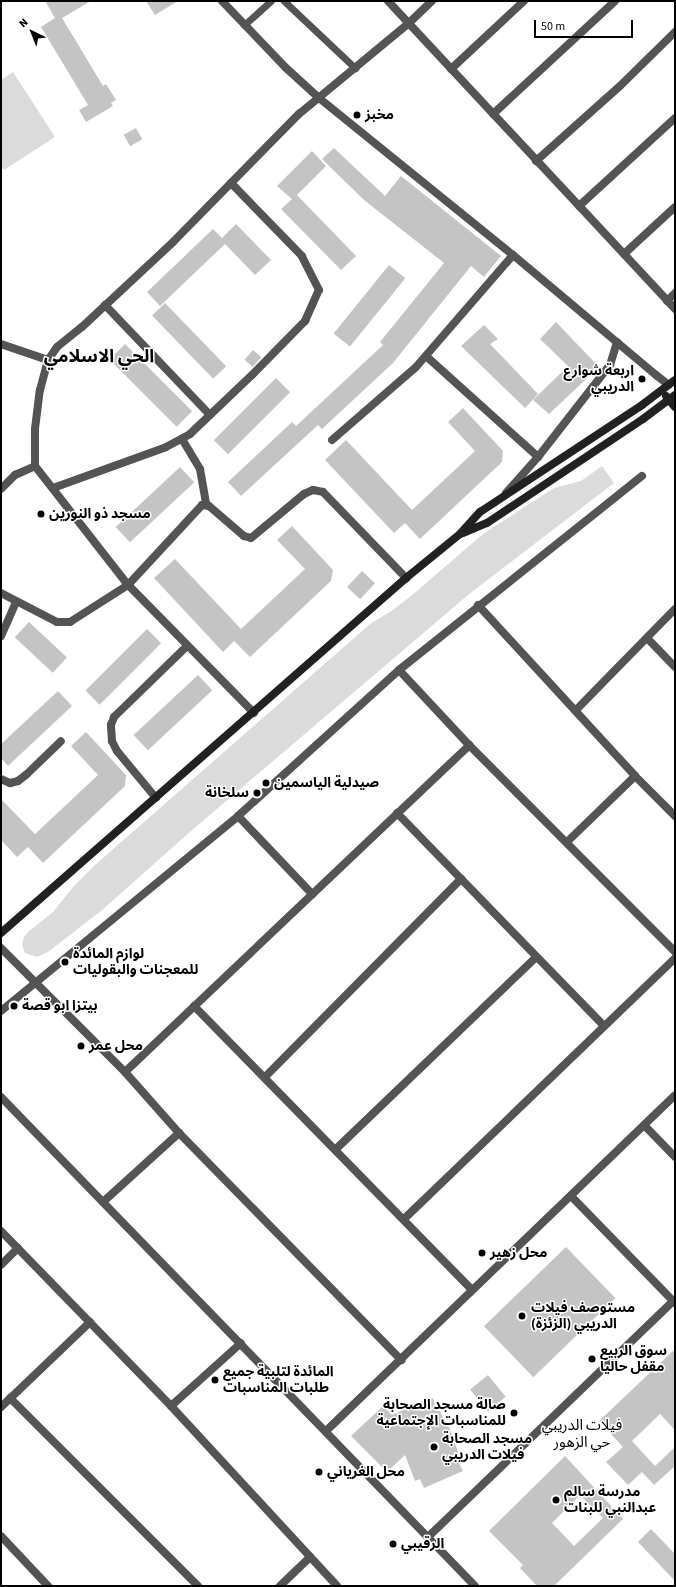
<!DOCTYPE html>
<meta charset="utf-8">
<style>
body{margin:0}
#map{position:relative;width:676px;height:1587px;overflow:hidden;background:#fff;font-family:"Source Sans 3","Noto Sans Arabic",sans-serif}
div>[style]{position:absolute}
.green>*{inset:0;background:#dbdbdb}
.building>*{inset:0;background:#c4c4c4;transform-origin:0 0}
.lane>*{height:7px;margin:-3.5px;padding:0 3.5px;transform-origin:3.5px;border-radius:3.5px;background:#545454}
.street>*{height:8px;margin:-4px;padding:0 4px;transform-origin:4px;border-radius:4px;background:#545454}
.secondary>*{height:8px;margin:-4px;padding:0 4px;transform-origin:4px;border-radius:4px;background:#212121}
.dots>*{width:11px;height:11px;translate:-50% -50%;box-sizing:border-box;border:2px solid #fff;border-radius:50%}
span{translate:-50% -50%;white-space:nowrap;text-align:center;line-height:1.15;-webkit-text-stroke:3px #fff;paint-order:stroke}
.poi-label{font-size:14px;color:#000;font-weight:700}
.left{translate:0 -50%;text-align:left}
.right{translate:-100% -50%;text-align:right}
.neighbourhood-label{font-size:15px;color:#000}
.district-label{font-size:18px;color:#000;font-weight:700}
.frame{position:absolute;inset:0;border:2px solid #000;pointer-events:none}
.north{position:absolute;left:12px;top:12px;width:40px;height:40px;-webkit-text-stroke:3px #fff;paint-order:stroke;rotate:317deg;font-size:11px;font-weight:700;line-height:16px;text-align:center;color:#000}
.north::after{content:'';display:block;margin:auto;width:14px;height:18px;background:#000;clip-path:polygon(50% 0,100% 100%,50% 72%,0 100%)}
.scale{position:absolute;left:534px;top:20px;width:99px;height:18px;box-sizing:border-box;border:2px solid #000;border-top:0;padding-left:5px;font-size:12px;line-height:14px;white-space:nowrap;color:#000;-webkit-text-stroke:3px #fff;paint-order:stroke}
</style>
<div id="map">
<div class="green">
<i style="clip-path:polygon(13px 72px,55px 137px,4px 170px,1px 165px,1px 80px)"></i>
<i style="clip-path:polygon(602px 466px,614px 483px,468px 595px,191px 831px,101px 911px,48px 952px,37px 957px,25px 953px,22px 945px,24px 937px,28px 932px,53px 912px,73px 887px,95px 865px,370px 624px,390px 612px,411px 596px,483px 534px,554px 488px,581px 481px)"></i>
</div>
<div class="building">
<i style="clip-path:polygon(45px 1px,91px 1px,62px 18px,103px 86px,106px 84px,116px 100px,111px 103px,113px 106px,86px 122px,79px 110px,88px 105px,41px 27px,55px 18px)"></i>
<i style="clip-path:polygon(146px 1px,178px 1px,155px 15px)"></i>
<i style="left:136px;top:128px;width:13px;height:14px;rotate:61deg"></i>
<i style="clip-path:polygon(334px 148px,385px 196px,401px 176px,501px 256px,484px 277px,471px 266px,393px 363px,322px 429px,318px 425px,241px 496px,228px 482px,292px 422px,296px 426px,383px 345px,380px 342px,444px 263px,364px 200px,322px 159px)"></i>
<i style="clip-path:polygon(312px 151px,326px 166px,297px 195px,356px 256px,341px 270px,281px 209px,292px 199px,277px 186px)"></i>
<i style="clip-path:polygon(236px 224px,271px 260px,255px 275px,225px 244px,160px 306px,147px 292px,213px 229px,222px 238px)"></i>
<i style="left:389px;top:265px;width:21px;height:88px;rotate:39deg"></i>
<i style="left:165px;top:303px;width:88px;height:18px;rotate:46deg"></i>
<i style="clip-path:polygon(556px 322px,599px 367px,549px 414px,533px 400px,568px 366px,540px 339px)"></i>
<i style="clip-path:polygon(484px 325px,498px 339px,490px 344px,538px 394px,525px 408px,461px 346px)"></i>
<i style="left:125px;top:344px;width:95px;height:22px;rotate:45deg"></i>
<i style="left:253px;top:350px;width:11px;height:13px;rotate:41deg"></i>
<i style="left:276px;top:378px;width:20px;height:88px;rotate:45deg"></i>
<i style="clip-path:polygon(463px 408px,503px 451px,502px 462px,420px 539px,405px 523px,394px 533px,325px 460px,346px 440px,412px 510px,475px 451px,448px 422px)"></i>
<i style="left:180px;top:467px;width:21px;height:88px;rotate:47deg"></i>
<i style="clip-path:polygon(292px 526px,333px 570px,331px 581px,250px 657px,234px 641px,223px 652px,154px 578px,175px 559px,241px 629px,305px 569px,277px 540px)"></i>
<i style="left:362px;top:571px;width:18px;height:22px;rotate:43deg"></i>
<i style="left:29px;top:622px;width:52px;height:21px;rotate:43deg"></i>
<i style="left:147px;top:629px;width:20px;height:87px;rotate:45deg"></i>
<i style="left:198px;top:675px;width:21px;height:88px;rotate:47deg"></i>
<i style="clip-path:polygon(58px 691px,72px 706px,8px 766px,1px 758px,1px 744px)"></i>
<i style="clip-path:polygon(86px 732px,126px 775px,125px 786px,43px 863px,28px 847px,17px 857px,1px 840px,1px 799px,35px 834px,98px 775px,71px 746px)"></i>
<i style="left:566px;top:1247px;width:71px;height:114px;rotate:46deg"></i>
<i style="clip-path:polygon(675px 1349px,675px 1430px,660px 1414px,632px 1441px,655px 1466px,675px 1447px,675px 1466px,654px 1485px,642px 1472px,628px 1485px,606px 1462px,623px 1447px,599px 1421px)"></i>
<i style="left:488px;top:1375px;width:28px;height:23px;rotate:51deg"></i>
<i style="clip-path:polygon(433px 1398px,437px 1411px,440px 1411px,445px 1423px,449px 1427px,461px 1460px,458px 1461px,463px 1471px,424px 1488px,420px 1479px,415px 1481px,405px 1455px,387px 1472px,351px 1436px,383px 1406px,392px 1415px,410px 1407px,409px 1405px)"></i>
<i style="clip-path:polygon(evenodd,565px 1456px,623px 1519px,554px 1586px,537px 1586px,520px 1568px,523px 1565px,489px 1531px,565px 1456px,580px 1495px,603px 1518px,574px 1546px,552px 1523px,580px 1495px)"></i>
<i style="clip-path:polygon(651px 1529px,675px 1554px,675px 1581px,638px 1542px)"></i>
</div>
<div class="lane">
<i style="left:284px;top:1px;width:98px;rotate:43.3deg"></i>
<i style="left:244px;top:25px;width:36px;rotate:-42deg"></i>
</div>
<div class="street">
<i style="left:222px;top:1px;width:91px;rotate:46.3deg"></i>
<i style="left:285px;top:67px;width:46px;rotate:42.4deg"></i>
<i style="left:319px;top:98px;width:250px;rotate:39deg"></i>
<i style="left:513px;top:255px;width:187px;rotate:40deg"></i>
<i style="left:656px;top:375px;width:16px;rotate:38deg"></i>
<i style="left:388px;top:1px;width:421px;rotate:47deg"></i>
<i style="left:451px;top:69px;width:100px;rotate:-43deg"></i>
<i style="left:493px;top:114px;width:166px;rotate:-42.8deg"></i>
<i style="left:536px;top:161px;width:113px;rotate:-41.8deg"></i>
<i style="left:620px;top:86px;width:77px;rotate:-44.5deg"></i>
<i style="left:579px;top:206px;width:130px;rotate:-42.5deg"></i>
<i style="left:624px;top:254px;width:69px;rotate:-42.7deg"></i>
<i style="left:667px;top:301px;width:11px;rotate:-45deg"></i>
<i style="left:105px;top:305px;width:152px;rotate:46.3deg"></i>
<i style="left:1px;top:344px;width:50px;rotate:18.8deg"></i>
<i style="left:426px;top:356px;width:151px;rotate:42deg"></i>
<i style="left:182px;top:439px;width:35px;rotate:59deg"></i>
<i style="left:200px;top:469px;width:36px;rotate:80deg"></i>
<i style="left:332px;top:440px;width:111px;rotate:-41deg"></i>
<i style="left:416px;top:367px;width:148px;rotate:-49.1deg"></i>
<i style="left:53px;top:488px;width:120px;rotate:-19.9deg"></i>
<i style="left:166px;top:447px;width:27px;rotate:-28deg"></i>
<i style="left:190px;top:434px;width:86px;rotate:-43.6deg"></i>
<i style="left:252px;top:375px;width:76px;rotate:-45.5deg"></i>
<i style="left:305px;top:321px;width:34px;rotate:-66deg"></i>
<i style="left:319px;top:290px;width:38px;rotate:-117deg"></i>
<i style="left:302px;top:256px;width:102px;rotate:-134.2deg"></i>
<i style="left:1px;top:489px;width:20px;rotate:-45deg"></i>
<i style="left:15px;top:475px;width:22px;rotate:-24deg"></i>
<i style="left:506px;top:493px;width:48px;rotate:-48.4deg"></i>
<i style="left:538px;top:457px;width:117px;rotate:-52deg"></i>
<i style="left:610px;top:365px;width:24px;rotate:-73deg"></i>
<i style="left:1px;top:593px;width:63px;rotate:27.4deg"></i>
<i style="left:57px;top:622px;width:13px"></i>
<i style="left:70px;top:622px;width:69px;rotate:-32.5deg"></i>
<i style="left:128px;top:585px;width:109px;rotate:-47.2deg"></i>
<i style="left:202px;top:505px;width:7px;rotate:8deg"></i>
<i style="left:209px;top:506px;width:46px;rotate:40.6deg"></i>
<i style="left:244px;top:536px;width:7px;rotate:16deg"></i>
<i style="left:251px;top:538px;width:69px;rotate:-39.7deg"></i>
<i style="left:304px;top:494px;width:10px;rotate:-24deg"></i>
<i style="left:313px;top:490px;width:10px;rotate:11deg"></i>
<i style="left:323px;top:492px;width:120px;rotate:46deg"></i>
<i style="left:478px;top:605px;width:232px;rotate:47.4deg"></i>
<i style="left:635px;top:776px;width:57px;rotate:45deg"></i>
<i style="left:1px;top:636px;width:37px;rotate:-66deg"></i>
<i style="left:647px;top:638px;width:40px;rotate:46deg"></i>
<i style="left:399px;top:670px;width:103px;rotate:47deg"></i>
<i style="left:469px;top:745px;width:292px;rotate:45.1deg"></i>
<i style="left:576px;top:710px;width:141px;rotate:-45.6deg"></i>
<i style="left:254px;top:713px;width:180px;rotate:-134.5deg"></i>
<i style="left:128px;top:585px;width:151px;rotate:-128deg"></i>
<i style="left:35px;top:466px;width:37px;rotate:-90deg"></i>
<i style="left:35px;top:429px;width:39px;rotate:-83deg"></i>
<i style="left:40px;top:390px;width:31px;rotate:-75deg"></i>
<i style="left:48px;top:360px;width:16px;rotate:-55deg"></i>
<i style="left:57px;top:347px;width:32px;rotate:-39deg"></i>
<i style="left:82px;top:327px;width:125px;rotate:-43deg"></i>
<i style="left:173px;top:242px;width:180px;rotate:-45.5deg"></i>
<i style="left:299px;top:114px;width:143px;rotate:-39.6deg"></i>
<i style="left:409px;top:23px;width:32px;rotate:-44deg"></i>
<i style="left:1px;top:779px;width:10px;rotate:24deg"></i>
<i style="left:10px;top:783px;width:8px;rotate:-14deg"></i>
<i style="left:18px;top:781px;width:11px;rotate:-38deg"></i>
<i style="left:27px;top:774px;width:47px;rotate:-44.1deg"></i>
<i style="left:156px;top:798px;width:61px;rotate:-129.7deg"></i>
<i style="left:117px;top:751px;width:11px;rotate:-117deg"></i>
<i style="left:112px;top:741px;width:16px;rotate:-94deg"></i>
<i style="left:111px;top:725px;width:9px;rotate:-69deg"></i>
<i style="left:114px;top:717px;width:102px;rotate:-44.2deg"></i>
<i style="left:397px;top:813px;width:297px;rotate:45.8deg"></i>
<i style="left:238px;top:816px;width:108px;rotate:46.5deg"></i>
<i style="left:567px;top:842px;width:95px;rotate:-44.1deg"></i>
<i style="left:1px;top:948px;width:175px;rotate:45deg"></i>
<i style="left:125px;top:1072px;width:81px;rotate:48.5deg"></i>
<i style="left:179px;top:1133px;width:318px;rotate:45.6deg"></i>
<i style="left:194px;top:1006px;width:397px;rotate:45.6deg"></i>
<i style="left:1px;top:1011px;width:307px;rotate:-39.4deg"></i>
<i style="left:238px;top:816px;width:217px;rotate:-42.2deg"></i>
<i style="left:399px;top:670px;width:311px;rotate:-38.6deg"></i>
<i style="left:125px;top:1072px;width:475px;rotate:-43.5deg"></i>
<i style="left:265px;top:1077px;width:279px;rotate:-45.3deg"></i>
<i style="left:1px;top:1097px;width:681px;rotate:45.89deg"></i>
<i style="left:644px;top:1125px;width:45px;rotate:45.9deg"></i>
<i style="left:336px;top:1149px;width:277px;rotate:-43.8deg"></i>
<i style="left:571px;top:1196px;width:149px;rotate:45.8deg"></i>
<i style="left:103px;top:1202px;width:103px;rotate:-42.2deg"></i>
<i style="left:404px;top:1219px;width:376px;rotate:-43.9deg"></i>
<i style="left:1px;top:1231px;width:244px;rotate:45.8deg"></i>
<i style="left:171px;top:1406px;width:245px;rotate:47.3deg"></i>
<i style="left:1px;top:1265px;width:24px;rotate:-45deg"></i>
<i style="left:10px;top:1398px;width:266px;rotate:45deg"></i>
<i style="left:171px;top:1406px;width:94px;rotate:-42deg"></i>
<i style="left:1px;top:1407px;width:123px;rotate:-43.7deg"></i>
<i style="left:326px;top:1431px;width:484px;rotate:-43.9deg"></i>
<i style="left:1px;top:1536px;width:69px;rotate:46.8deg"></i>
<i style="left:428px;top:1537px;width:340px;rotate:-43.9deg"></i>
<i style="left:280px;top:1586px;width:42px;rotate:-44deg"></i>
</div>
<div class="secondary">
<i style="left:666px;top:396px;width:14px;rotate:51deg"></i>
<i style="left:463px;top:533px;width:26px;rotate:-23deg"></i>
<i style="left:487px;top:523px;width:187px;rotate:-33.7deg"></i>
<i style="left:643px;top:419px;width:40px;rotate:-37deg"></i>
<i style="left:1px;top:933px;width:539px;rotate:-41.24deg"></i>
<i style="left:406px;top:578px;width:70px;rotate:-39.2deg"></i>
<i style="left:460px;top:534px;width:30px;rotate:-48deg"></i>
<i style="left:480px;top:512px;width:194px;rotate:-33.4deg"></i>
<i style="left:642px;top:405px;width:41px;rotate:-37.1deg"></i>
</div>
<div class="dots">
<i style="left:357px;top:115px;background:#000"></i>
<i style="left:642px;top:379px;background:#000"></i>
<i style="left:41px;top:514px;background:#000"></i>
<i style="left:266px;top:783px;background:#000"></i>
<i style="left:257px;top:793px;background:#000"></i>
<i style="left:65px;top:962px;background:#000"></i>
<i style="left:14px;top:1006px;background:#000"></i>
<i style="left:81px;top:1046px;background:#000"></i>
<i style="left:482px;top:1253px;background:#000"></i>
<i style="left:522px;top:1316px;background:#000"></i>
<i style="left:592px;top:1359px;background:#000"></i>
<i style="left:215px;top:1380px;background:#000"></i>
<i style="left:514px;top:1413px;background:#000"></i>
<i style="left:434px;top:1447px;background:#000"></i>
<i style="left:319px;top:1472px;background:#000"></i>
<i style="left:556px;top:1500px;background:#000"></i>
<i style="left:393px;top:1544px;background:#000"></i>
</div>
<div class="poi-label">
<span class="left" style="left:365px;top:115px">مخبز</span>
<span class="right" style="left:634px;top:379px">اربعة شوارع<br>الدريبي</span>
<span class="left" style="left:49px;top:514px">مسجد ذو النورين</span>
<span class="left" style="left:274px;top:783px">صيدلية الياسمين</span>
<span class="right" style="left:249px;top:793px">سلخانة</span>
<span class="left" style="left:73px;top:962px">لوازم المائدة<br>للمعجنات والبقوليات</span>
<span class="left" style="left:22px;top:1006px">بيتزا ابو قصة</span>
<span class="left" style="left:89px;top:1046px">محل عمر</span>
<span class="left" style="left:490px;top:1253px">محل زهير</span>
<span class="left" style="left:531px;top:1316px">مستوصف فيلات<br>الدريبي (الزئزة)</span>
<span class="left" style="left:600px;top:1359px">سوق الربيع<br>مقفل حاليا</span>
<span class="left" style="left:223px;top:1380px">المائدة لتلبية جميع<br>طلبات المناسبات</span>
<span class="right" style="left:506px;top:1413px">صالة مسجد الصحابة<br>للمناسبات الإجتماعية</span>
<span class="left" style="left:442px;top:1447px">مسجد الصحابة<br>فيلات الدريبي</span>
<span class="left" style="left:327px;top:1472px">محل الغرياني</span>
<span class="left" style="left:564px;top:1500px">مدرسة سالم<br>عبدالنبي للبنات</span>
<span class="left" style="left:401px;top:1544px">الرقيبي</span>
</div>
<div class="neighbourhood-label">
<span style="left:582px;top:1434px">فيلات الدريبي<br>حي الزهور</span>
</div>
<div class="district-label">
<span style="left:99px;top:357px">الحي الاسلامي</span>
</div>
<div class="frame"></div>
<div class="north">N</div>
<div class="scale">50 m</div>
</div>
